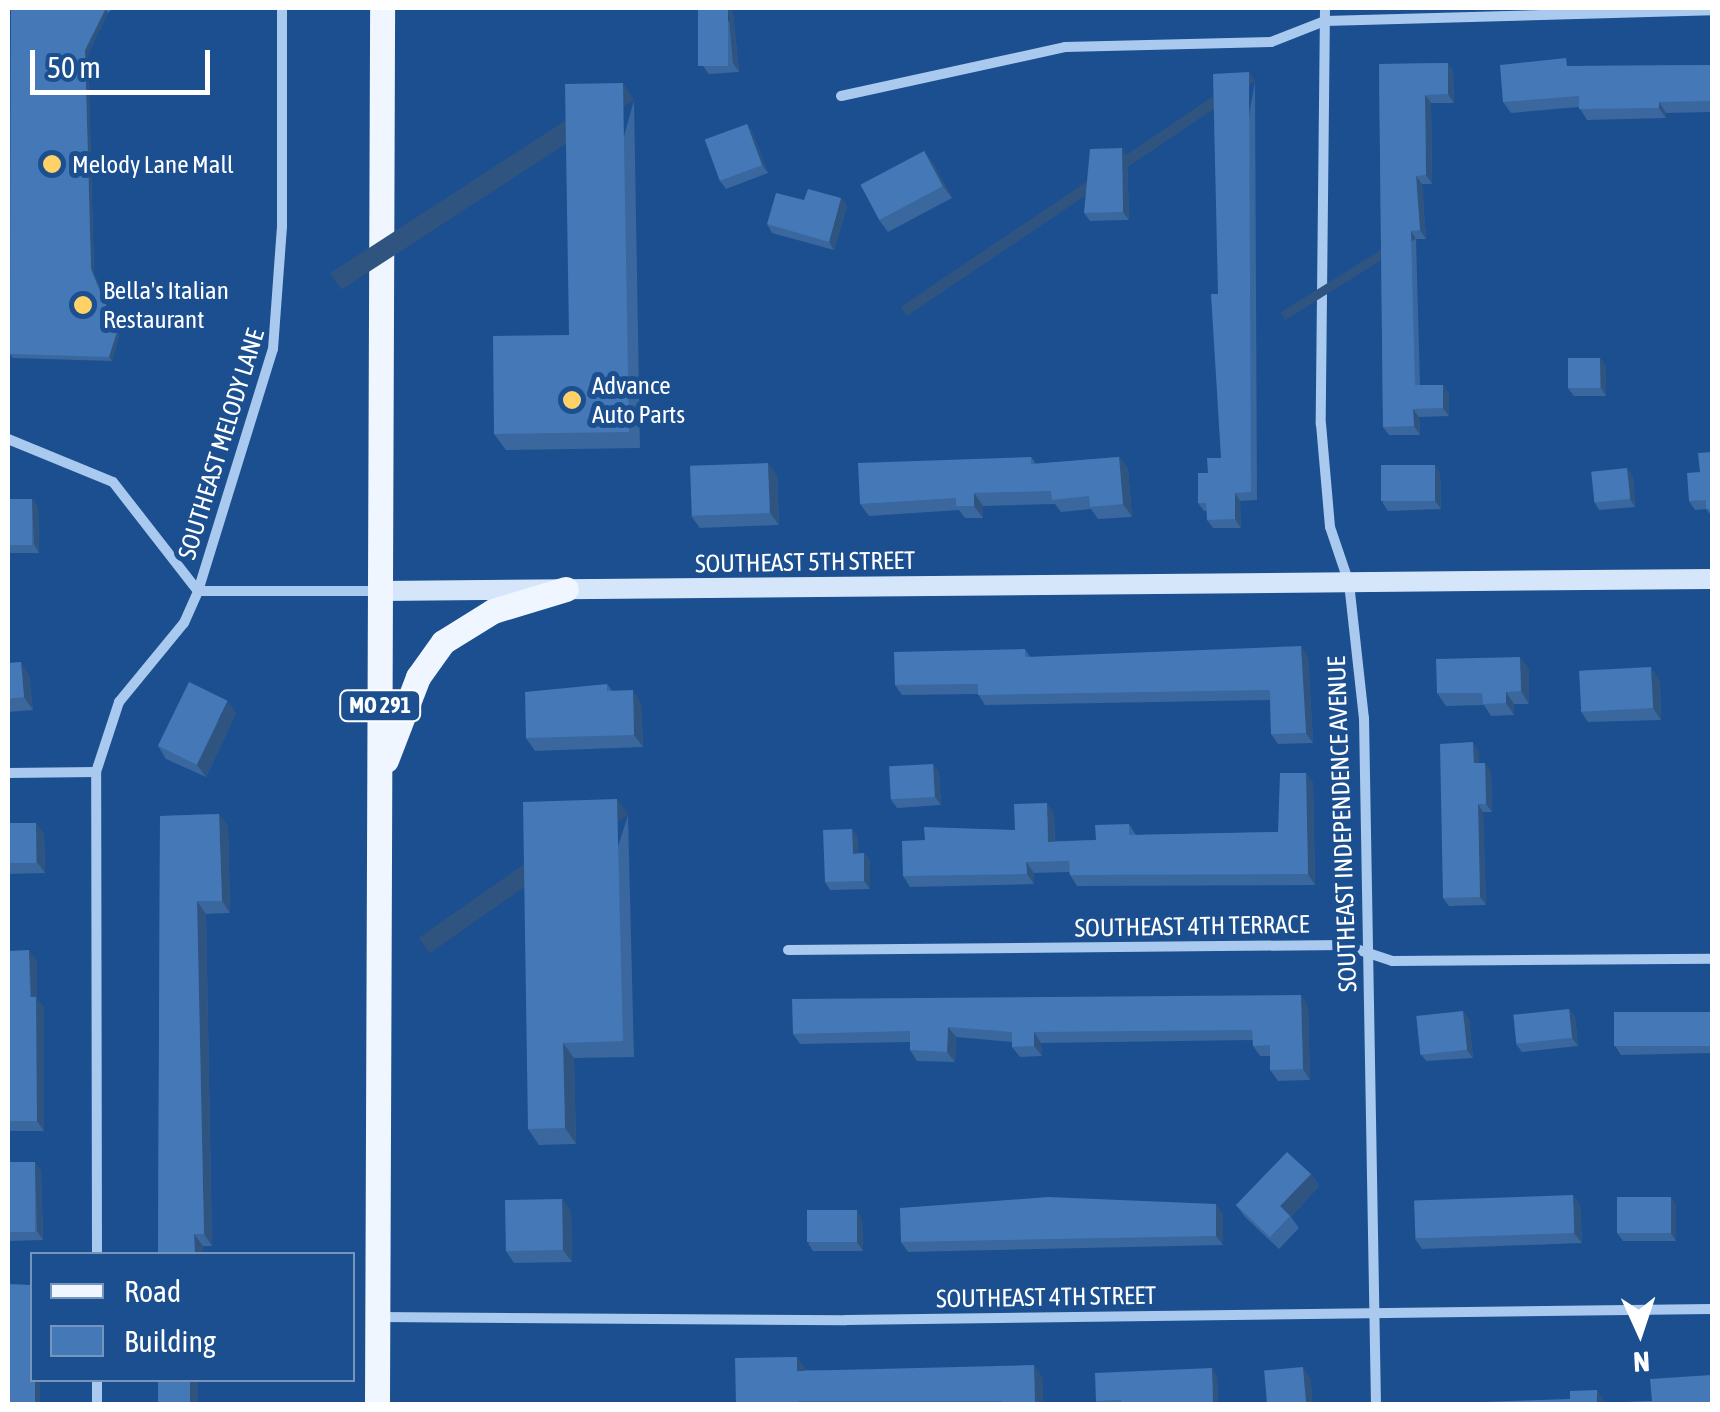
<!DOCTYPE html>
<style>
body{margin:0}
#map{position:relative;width:1720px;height:1412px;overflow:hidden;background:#1b4f8f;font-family:"Asap Condensed",sans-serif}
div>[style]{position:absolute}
.street>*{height:10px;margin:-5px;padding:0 5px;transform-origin:5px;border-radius:5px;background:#a9c9ee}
.secondary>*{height:20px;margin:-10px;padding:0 10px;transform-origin:10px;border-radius:10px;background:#d6e6fa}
.primary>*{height:25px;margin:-12.5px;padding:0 12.5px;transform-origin:12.5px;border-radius:12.5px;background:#f0f6ff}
.wall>*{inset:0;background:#3a679d}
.shaded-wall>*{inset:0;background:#305480;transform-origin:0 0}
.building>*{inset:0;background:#4478b7;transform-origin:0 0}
.dots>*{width:28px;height:28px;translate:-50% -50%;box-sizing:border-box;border:5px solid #1b4f8f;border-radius:50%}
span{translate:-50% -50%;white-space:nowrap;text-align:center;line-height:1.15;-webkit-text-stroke:10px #1b4f8f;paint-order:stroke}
.shield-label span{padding:2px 8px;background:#1b4f8f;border:2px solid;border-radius:8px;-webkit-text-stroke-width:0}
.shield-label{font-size:22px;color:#fff;font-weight:700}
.poi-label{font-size:25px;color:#fff}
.left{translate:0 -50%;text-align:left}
.street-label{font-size:25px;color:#fff}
.frame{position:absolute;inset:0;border:10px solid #fff;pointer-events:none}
.legend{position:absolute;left:30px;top:1252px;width:325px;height:130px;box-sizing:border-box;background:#1b4f8f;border:2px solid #7695bc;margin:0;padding:12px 18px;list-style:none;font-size:30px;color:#fff}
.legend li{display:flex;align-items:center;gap:20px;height:50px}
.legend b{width:50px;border:2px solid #7695bc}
.north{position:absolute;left:1590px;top:1282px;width:100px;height:100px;-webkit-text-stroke:8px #1b4f8f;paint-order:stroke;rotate:177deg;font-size:28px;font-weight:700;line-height:40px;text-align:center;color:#fff}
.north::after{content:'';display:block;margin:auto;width:35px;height:45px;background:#fff;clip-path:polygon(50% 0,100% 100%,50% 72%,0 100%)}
.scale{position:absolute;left:30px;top:50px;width:180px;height:45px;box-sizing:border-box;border:5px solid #fff;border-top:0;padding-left:12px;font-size:30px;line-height:35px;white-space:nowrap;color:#fff;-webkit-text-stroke:8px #1b4f8f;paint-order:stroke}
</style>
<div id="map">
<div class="street">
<i style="left:1325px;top:8px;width:416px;rotate:90.6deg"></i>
<i style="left:1321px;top:424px;width:103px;rotate:85deg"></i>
<i style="left:1330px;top:527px;width:59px;rotate:71.3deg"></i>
<i style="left:1349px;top:583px;width:136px;rotate:83.7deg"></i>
<i style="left:1364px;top:718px;width:686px;rotate:89deg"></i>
<i style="left:841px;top:96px;width:229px;rotate:-12.3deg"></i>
<i style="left:1065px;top:47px;width:206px;rotate:-1.4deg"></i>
<i style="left:1271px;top:42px;width:58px;rotate:-21.3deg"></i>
<i style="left:1325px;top:21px;width:387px;rotate:-1.6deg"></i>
<i style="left:8px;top:439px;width:113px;rotate:22.3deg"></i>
<i style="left:113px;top:482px;width:138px;rotate:52.1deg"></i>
<i style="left:198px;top:591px;width:179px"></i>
<i style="left:8px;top:773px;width:88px;rotate:-0.7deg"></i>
<i style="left:788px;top:950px;width:556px;rotate:-0.52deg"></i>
<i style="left:1344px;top:945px;width:51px;rotate:18.4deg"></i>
<i style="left:1392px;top:961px;width:320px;rotate:-0.4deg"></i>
<i style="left:97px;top:1254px;width:482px;rotate:-90.1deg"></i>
<i style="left:96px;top:772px;width:74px;rotate:-71.8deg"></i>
<i style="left:119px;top:702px;width:102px;rotate:-50.6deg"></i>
<i style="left:184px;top:623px;width:35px;rotate:-66deg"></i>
<i style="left:198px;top:591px;width:253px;rotate:-72.8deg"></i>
<i style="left:273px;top:349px;width:123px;rotate:-85.8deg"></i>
<i style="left:282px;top:226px;width:218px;rotate:-90deg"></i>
<i style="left:379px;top:1317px;width:467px;rotate:0.4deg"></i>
<i style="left:846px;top:1320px;width:866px;rotate:-0.73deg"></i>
<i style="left:97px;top:1404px;width:24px;rotate:-90deg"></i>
</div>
<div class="secondary">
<i style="left:380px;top:591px;width:1332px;rotate:-0.52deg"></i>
</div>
<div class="primary">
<i style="left:386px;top:760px;width:89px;rotate:-68.9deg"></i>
<i style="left:418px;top:677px;width:43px;rotate:-54.5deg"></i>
<i style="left:443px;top:642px;width:59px;rotate:-31.8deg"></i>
<i style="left:493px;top:611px;width:76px;rotate:-16.8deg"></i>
<i style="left:377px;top:1404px;width:1396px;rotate:-89.79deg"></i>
</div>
<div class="wall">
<i style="clip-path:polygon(11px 8px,114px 8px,108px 13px,88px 54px,94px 273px,119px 336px,112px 361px,13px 358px,10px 354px)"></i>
<i style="clip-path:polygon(733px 13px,739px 72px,709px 74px,703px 66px)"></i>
<i style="clip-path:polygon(1448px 63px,1453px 71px,1454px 103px,1431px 103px,1432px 184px,1422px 184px,1426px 239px,1416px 239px,1420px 385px,1449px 393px,1449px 416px,1419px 417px,1420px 435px,1389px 435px,1383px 427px,1379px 64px)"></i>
<i style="clip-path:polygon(1712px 65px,1712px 112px,1666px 113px,1666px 118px,1587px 120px,1579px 107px,1511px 113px,1503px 102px,1571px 66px)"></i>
<i style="clip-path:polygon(1255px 81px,1257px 500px,1240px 501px,1241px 528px,1213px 528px,1207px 520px,1207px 511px,1204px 511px,1198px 503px,1208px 473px,1221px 458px,1218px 294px)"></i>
<i style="clip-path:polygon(634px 100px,640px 448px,506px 450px,494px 434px,569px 335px)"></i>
<i style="clip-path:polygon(747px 124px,752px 132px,768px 173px,726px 189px,720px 181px)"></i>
<i style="clip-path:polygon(924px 151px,933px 163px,952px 198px,888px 232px,879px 220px)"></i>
<i style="clip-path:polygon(1127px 156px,1129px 220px,1090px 221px,1084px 213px)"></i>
<i style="clip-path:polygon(841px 198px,847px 206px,834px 250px,772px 233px,767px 224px,804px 200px)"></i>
<i style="clip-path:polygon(1600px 358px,1606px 367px,1606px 396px,1574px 396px,1568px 388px)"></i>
<i style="clip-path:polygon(1712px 452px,1712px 517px,1706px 509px,1695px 510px,1689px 501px,1700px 472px)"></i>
<i style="clip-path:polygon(1031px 457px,1036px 464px,1119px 457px,1128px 469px,1132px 517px,1098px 519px,1091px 509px,1061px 512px,1055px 504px,983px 506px,983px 518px,965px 518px,959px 510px,869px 516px,860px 504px)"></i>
<i style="clip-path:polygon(1440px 473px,1441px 509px,1388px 511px,1382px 502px)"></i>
<i style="clip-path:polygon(777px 475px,779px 525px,700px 528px,691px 516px)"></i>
<i style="clip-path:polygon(1633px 476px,1635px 507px,1599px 510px,1594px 501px)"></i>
<i style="clip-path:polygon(8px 499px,32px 499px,38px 507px,39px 553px,8px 553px)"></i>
<i style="clip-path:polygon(1025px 649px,1030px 657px,1308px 656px,1313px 743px,1278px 744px,1271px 734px,1270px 700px,985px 705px,978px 694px,902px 695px,895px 685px)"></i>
<i style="clip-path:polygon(8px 663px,29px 675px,33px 710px,8px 712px)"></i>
<i style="clip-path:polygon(1529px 669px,1529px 704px,1514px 704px,1514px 715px,1491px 716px,1484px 705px,1446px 706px,1437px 693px)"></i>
<i style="clip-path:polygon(1660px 680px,1661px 720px,1588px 722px,1580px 710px)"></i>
<i style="clip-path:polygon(607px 684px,612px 691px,641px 703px,643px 747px,535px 751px,526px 738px)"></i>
<i style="clip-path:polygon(236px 713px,206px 777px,166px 759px,158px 746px)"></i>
<i style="clip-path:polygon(1479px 751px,1479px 763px,1491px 771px,1492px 812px,1483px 812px,1486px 905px,1449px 906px,1443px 898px)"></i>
<i style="clip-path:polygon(933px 764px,939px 773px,941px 805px,897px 808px,891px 800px)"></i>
<i style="clip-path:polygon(1306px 773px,1313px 783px,1315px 885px,1077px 886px,1070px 875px,1069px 872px,1034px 873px,1034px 884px,910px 887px,903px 876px,925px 840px,1015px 830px,1054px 814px,1055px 841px,1096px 840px,1129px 824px,1136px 835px,1278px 832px)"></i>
<i style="clip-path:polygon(219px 814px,228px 826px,230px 913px,206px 914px,212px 1246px,203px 1246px,203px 1254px,158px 1254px,160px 816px)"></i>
<i style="clip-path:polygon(628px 815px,634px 1057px,574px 1058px,576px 1144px,539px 1145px,528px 1129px)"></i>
<i style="clip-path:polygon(8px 823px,44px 833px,45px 873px,8px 874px)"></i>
<i style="clip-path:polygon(852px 829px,858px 838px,858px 853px,864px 853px,870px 861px,870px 889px,830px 890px,825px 882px)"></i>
<i style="clip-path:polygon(8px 951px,37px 961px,37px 999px,44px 1008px,44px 1131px,8px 1131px)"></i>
<i style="clip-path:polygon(1308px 1006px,1310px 1080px,1278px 1081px,1270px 1070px,1270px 1056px,1260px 1056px,1253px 1046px,1253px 1040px,1041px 1043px,1042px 1056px,1020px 1057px,1012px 1047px,1012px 1042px,956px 1037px,955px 1062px,917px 1061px,910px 1050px,910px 1042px,800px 1044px,793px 1034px)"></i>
<i style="clip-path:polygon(1569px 1009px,1575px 1017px,1578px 1046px,1522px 1052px,1516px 1044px)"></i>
<i style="clip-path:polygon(1712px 1012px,1712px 1053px,1621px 1055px,1615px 1046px)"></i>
<i style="clip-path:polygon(1469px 1019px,1473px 1058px,1426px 1061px,1420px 1053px)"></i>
<i style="clip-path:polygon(8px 1162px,41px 1170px,43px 1240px,8px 1241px)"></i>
<i style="clip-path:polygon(1311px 1174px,1319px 1186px,1291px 1217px,1299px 1228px,1279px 1249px,1245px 1217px,1236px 1205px)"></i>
<i style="clip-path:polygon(562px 1199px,571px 1211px,572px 1262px,514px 1263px,506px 1251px)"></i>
<i style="clip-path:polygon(1580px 1205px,1582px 1243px,1422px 1249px,1415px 1239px)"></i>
<i style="clip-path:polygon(1676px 1205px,1676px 1241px,1623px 1241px,1617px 1233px)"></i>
<i style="clip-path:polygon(1223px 1214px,1223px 1245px,908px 1252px,901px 1242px)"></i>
<i style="clip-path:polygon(862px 1219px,863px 1251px,813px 1251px,808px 1243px)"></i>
<i style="clip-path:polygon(806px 1370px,1043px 1378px,1043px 1404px,736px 1404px)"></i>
<i style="clip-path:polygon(1217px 1376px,1218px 1404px,1099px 1404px,1096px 1401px)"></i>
</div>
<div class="shaded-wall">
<i style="clip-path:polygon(728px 8px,730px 8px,733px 13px,739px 72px,733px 63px)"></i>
<i style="clip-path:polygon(105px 9px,108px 13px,88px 54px,94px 273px,119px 336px,112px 361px,109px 357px,91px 269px,85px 50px)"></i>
<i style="clip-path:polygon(1448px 63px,1453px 71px,1454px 103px,1448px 94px)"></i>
<i style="left:1249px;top:72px;width:11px;height:420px;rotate:56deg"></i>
<i style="left:623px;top:83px;width:20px;height:349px;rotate:57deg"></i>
<i style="clip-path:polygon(1425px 95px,1431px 103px,1432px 184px,1426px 175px)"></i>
<i style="clip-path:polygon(1659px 102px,1666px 113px,1666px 118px,1659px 108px)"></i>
<i style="clip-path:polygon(747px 124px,752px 132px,768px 173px,762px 165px)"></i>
<i style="clip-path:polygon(1122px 148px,1127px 156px,1129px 220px,1123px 212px)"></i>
<i style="clip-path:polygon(924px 151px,933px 163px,952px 198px,943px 186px)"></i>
<i style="clip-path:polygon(1416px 176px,1422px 184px,1426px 239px,1420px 230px)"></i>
<i style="clip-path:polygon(841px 198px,847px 206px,834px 250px,829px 242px)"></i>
<i style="left:1411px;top:231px;width:9px;height:154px;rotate:58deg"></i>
<i style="clip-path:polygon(1600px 358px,1606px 367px,1606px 396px,1601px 388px)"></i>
<i style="clip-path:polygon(1443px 385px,1449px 393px,1449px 416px,1443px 408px)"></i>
<i style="clip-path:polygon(1413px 409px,1419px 417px,1420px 435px,1414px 426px)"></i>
<i style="clip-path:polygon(1119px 457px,1128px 469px,1132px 517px,1123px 504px)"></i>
<i style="clip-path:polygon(768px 463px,777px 475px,779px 525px,770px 513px)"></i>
<i style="clip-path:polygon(1435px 465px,1440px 473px,1441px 509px,1435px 501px)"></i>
<i style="clip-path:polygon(1627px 468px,1633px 476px,1635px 507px,1630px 499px)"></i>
<i style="clip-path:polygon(974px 493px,983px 506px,983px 518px,974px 506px)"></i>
<i style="clip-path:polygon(1235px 493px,1240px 501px,1241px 528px,1235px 519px)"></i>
<i style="clip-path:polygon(32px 499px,38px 507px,39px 553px,34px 544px)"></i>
<i style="clip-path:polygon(1301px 646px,1308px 656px,1313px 743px,1306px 733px)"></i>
<i style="clip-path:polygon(1520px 657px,1529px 669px,1529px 704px,1521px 691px)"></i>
<i style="clip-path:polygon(21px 662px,29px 675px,33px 710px,24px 697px)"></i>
<i style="clip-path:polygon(1651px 667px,1660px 680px,1661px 720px,1653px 708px)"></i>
<i style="clip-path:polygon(633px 690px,641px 703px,643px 747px,634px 735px)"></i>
<i style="clip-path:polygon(1506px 692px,1514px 704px,1514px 715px,1506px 703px)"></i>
<i style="clip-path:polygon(228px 701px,236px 713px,206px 777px,197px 765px)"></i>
<i style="clip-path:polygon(1473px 742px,1479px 751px,1480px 771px,1474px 763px)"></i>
<i style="clip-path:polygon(1485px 763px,1491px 771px,1492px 812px,1486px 804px)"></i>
<i style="clip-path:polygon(933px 764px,939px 773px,941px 805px,935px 797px)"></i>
<i style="clip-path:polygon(1306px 773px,1313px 783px,1315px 885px,1308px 874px)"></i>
<i style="left:617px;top:799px;width:19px;height:242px;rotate:55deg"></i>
<i style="clip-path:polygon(1047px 803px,1054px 814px,1055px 852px,1048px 842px)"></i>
<i style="clip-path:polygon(1478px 804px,1483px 812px,1486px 905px,1480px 897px)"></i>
<i style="clip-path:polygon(219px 814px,228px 826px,230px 913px,222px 901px)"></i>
<i style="clip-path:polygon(36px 823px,44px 833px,45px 873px,37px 862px)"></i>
<i style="clip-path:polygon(852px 829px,858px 838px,859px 862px,853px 854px)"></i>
<i style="clip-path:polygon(864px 853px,870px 861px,870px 889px,864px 881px)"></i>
<i style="clip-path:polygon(1026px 862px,1034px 873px,1034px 884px,1027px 874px)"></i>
<i style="clip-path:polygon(197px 901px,206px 914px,212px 1246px,204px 1234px)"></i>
<i style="clip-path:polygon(29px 950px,37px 961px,37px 999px,44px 1008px,44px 1131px,37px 1121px)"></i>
<i style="clip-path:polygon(1301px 995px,1308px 1006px,1310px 1080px,1303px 1069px)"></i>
<i style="clip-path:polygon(1569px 1009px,1575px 1017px,1578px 1046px,1572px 1038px)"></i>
<i style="clip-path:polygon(1463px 1011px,1469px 1019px,1473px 1058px,1467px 1050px)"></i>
<i style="clip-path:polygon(948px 1027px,956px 1037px,955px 1062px,947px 1052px)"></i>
<i style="clip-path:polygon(1034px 1032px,1041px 1043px,1042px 1056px,1034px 1046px)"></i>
<i style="clip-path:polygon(563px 1043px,574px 1058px,576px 1144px,565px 1128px)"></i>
<i style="clip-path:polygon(35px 1162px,41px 1170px,43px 1240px,37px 1231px)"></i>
<i style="clip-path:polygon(1311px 1174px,1319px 1186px,1291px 1217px,1280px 1206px)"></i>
<i style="clip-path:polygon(1573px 1195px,1580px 1205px,1582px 1243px,1574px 1233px)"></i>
<i style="clip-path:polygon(1671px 1197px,1676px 1205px,1676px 1241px,1671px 1233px)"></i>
<i style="clip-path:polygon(562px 1199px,571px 1211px,572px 1262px,563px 1250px)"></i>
<i style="clip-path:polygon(1216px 1204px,1223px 1214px,1223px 1245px,1216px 1236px)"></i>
<i style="clip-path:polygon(857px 1210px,862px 1219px,863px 1251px,857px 1242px)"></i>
<i style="clip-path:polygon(194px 1234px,203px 1246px,203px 1254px,195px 1254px)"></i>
<i style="clip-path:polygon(797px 1357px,806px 1370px,797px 1371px)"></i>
<i style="clip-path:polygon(1034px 1365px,1043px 1378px,1043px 1404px,1035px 1404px)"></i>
<i style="clip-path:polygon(1303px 1367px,1311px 1379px,1313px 1404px,1306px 1404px)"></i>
<i style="clip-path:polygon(1212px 1368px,1217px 1376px,1218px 1404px,1213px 1404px)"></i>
<i style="left:35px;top:1380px;width:5px;height:24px"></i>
<i style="left:190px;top:1380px;width:8px;height:24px"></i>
<i style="clip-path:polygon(1597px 1390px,1604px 1400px,1604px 1404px,1598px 1404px)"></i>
</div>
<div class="building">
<i style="clip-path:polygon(11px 8px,106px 8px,85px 50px,91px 269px,117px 332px,109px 357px,10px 354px)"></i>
<i style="left:698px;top:8px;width:30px;height:58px"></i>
<i style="clip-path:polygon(1566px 58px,1567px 66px,1712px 65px,1712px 101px,1659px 102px,1659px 108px,1579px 109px,1579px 96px,1503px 102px,1500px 65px)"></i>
<i style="clip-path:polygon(1448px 63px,1448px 94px,1425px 95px,1426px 175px,1416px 176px,1420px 230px,1411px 231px,1415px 385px,1443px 385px,1443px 408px,1413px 409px,1414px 426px,1383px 427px,1379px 64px)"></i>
<i style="clip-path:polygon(1249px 72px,1251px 492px,1235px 493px,1235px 519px,1207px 520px,1206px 503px,1198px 503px,1198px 473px,1208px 473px,1207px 458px,1221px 458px,1211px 294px,1218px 294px,1213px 74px)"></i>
<i style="clip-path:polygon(623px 83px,629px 432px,494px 434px,493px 336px,569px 335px,565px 84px)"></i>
<i style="left:747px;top:124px;width:44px;height:45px;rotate:70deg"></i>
<i style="clip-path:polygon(1122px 148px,1123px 212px,1084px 213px,1090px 149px)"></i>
<i style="left:924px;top:151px;width:40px;height:72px;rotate:62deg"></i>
<i style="clip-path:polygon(808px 189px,841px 198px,829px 242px,767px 224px,776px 193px,804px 200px)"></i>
<i style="left:1568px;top:358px;width:32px;height:30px"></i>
<i style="clip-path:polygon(1712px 452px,1712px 509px,1706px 509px,1706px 500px,1689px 501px,1687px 473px,1700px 472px,1698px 453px)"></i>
<i style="clip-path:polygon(1031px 457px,1031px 464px,1119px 457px,1123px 504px,1090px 507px,1089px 496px,1052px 500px,1051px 491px,974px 493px,974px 506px,956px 506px,956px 498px,860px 504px,858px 463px)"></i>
<i style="left:768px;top:463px;width:50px;height:78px;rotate:88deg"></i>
<i style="left:1435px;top:465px;width:36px;height:54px;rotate:90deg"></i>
<i style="left:1627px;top:468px;width:31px;height:36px;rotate:84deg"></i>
<i style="left:8px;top:499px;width:24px;height:46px"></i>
<i style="clip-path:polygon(1301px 646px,1306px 733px,1271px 734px,1270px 690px,978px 695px,978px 684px,895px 685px,894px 652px,1025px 649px,1025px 657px)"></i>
<i style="clip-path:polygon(1520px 657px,1521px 691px,1506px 692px,1506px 703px,1483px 704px,1482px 693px,1437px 693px,1436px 659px)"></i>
<i style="clip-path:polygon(21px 662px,24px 697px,8px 699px,8px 663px)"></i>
<i style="left:1651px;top:667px;width:41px;height:72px;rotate:87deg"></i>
<i style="left:189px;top:682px;width:43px;height:71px;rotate:26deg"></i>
<i style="clip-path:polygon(607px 684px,607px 691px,633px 690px,634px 735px,526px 738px,525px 692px)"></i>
<i style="clip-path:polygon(1473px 742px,1474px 763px,1485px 763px,1486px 804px,1478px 804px,1480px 897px,1443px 898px,1440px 744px)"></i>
<i style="left:933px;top:764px;width:33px;height:44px;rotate:87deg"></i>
<i style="clip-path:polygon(1280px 773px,1306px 773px,1308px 874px,1070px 875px,1069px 861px,1026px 862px,1027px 874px,903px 876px,902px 841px,925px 840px,924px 827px,1015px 830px,1014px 804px,1047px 803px,1048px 842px,1096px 840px,1095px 825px,1129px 824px,1129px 835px,1278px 832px)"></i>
<i style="clip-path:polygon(617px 799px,623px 1041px,563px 1043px,565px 1128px,528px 1129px,523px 802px)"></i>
<i style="clip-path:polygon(219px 814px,222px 901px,197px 901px,204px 1234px,194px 1234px,195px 1254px,158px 1254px,160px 816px)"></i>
<i style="left:8px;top:823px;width:28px;height:40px"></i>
<i style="clip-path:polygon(852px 829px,853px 854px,864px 853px,864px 881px,825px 882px,823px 830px)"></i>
<i style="clip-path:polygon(29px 950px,30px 997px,36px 997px,37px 1121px,8px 1121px,8px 951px)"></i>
<i style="clip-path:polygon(1301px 995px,1303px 1069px,1270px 1070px,1270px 1045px,1253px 1046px,1252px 1030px,1034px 1032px,1034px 1046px,1012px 1047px,1012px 1032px,948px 1027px,947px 1052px,910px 1050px,910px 1031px,793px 1034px,792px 999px)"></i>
<i style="left:1569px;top:1009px;width:29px;height:56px;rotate:84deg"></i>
<i style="left:1463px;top:1011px;width:39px;height:47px;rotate:84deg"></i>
<i style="left:1614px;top:1012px;width:98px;height:34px"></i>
<i style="clip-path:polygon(1287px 1152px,1311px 1174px,1280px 1206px,1290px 1216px,1270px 1237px,1236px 1205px)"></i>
<i style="left:8px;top:1162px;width:27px;height:70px"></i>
<i style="left:1573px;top:1195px;width:38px;height:159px;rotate:88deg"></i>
<i style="clip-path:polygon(1048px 1197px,1216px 1204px,1216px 1236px,901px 1242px,900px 1208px)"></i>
<i style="left:1617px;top:1197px;width:54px;height:36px"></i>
<i style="left:562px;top:1199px;width:51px;height:57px;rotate:89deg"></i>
<i style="left:857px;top:1210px;width:32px;height:50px;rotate:90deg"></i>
<i style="clip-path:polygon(8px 1284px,32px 1285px,32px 1380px,35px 1380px,35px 1404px,8px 1404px)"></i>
<i style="clip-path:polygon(797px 1357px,797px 1371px,1034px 1365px,1035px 1404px,1002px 1404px,1002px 1401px,798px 1401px,798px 1404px,736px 1404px,735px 1358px)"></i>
<i style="left:1303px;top:1367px;width:37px;height:39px;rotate:85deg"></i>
<i style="clip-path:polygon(1212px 1368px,1213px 1404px,1121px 1404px,1121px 1400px,1096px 1401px,1095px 1373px)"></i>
<i style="clip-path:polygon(1711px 1375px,1712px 1404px,1427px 1404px,1570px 1399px,1570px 1391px,1597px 1390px,1597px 1403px,1652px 1401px,1650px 1379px)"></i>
<i style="left:158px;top:1380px;width:32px;height:24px"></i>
</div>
<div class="dots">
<i style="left:52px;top:164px;background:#ffd166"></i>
<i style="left:83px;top:305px;background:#ffd166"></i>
<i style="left:572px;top:400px;background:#ffd166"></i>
</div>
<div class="shield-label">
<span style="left:380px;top:706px">MO 291</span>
</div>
<div class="poi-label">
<span class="left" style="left:72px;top:164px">Melody Lane Mall</span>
<span class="left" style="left:103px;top:305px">Bella's Italian<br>Restaurant</span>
<span class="left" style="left:592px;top:400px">Advance<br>Auto Parts</span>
</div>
<div class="street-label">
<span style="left:221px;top:444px;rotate:-73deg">SOUTHEAST MELODY LANE</span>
<span style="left:805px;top:562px;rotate:-1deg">SOUTHEAST 5TH STREET</span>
<span style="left:1342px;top:824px;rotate:-92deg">SOUTHEAST INDEPENDENCE AVENUE</span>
<span style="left:1192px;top:926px;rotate:-1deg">SOUTHEAST 4TH TERRACE</span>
<span style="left:1046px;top:1297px;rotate:-1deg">SOUTHEAST 4TH STREET</span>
</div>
<div class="frame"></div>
<ul class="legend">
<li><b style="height:12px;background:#f0f6ff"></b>Road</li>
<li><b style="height:28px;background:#4478b7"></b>Building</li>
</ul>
<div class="north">N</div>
<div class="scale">50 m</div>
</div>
